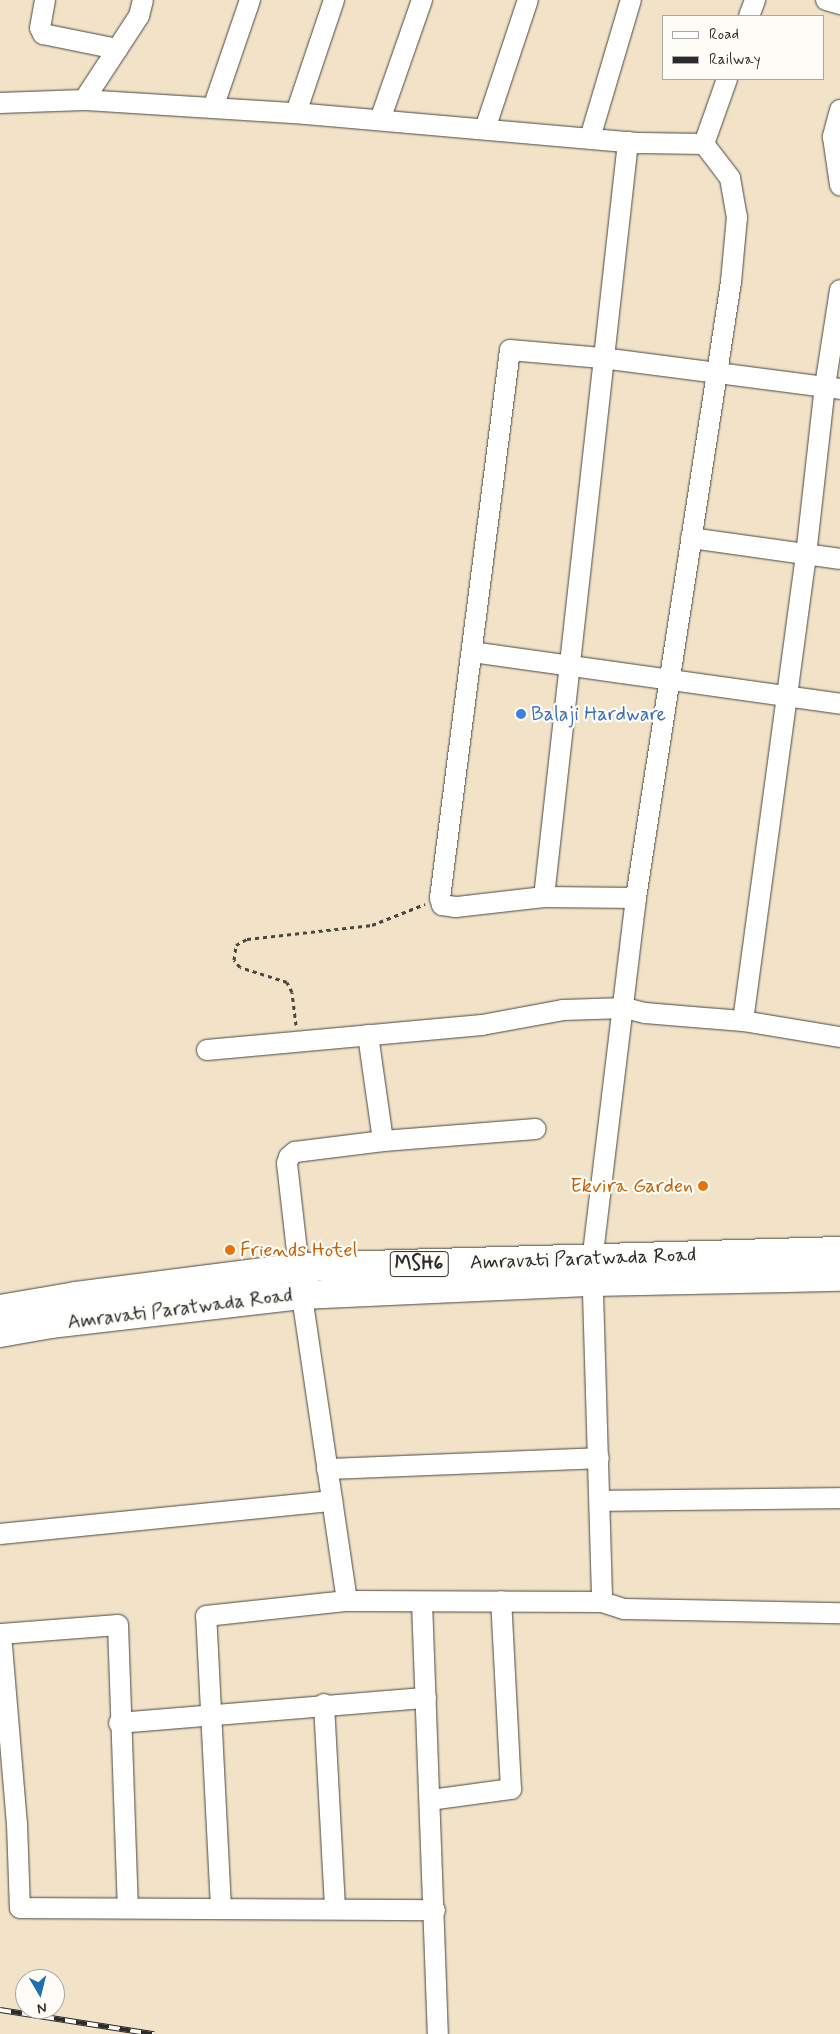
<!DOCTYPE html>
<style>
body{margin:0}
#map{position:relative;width:840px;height:2034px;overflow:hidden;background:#f2e3c8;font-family:Mynerve,sans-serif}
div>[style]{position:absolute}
.path>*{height:3px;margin-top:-1.5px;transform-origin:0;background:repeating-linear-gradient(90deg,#494743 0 4px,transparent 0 8px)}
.roads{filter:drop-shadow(0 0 1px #494743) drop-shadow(0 0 1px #494743)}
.minor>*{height:20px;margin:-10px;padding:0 10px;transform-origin:10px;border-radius:10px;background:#fff}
.primary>*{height:28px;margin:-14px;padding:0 14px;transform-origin:14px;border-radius:14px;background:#fff}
.rail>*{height:5.5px;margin-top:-2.75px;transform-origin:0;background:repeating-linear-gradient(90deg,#fdfcf7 0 11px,#2b2b2b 0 22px);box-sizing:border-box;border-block:1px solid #2b2b2b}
.dots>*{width:14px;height:14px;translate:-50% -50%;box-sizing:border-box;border:2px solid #fdfcf7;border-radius:50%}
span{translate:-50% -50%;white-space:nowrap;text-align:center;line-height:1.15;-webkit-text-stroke:4.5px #fdfcf7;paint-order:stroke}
.shield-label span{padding:1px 4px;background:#fdfcf7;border:1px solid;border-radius:4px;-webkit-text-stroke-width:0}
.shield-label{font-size:19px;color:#2b2b2b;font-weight:700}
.shop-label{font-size:20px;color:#366cbe}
.left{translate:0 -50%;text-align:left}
.food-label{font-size:20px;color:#c56008}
.right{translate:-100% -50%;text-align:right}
.street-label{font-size:20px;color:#2b2b2b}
.legend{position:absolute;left:662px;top:15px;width:162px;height:65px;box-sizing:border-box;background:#fdfcf7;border:1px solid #a9a8a5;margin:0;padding:6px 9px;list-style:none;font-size:15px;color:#2b2b2b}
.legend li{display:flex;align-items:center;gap:10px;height:25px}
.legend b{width:25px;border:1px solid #a9a8a5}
.north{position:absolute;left:15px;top:1969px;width:50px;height:50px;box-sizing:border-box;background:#fdfcf7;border:1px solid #a9a8a5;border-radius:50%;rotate:172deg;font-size:14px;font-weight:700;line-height:20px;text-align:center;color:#2b2b2b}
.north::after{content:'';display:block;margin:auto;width:18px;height:22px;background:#1f6fb2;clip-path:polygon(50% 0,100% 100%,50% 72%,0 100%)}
</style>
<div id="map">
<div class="path">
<i style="left:296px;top:1025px;width:33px;rotate:-97deg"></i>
<i style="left:292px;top:992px;width:11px;rotate:-117deg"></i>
<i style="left:287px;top:982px;width:49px;rotate:-162.3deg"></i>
<i style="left:240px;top:967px;width:9px;rotate:-131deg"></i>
<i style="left:234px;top:960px;width:15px;rotate:-82deg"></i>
<i style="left:236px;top:945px;width:13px;rotate:-29deg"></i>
<i style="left:247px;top:939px;width:126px;rotate:-6.4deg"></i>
<i style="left:372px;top:925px;width:57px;rotate:-21.6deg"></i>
</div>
<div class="roads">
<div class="minor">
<i style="left:45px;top:0;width:28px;rotate:100deg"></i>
<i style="left:40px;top:28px;width:7px;rotate:63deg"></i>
<i style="left:43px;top:34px;width:76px;rotate:11.5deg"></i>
<i style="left:826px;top:0;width:15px;rotate:16deg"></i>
<i style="left:749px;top:16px;width:17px;rotate:-69deg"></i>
<i style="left:84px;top:100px;width:100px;rotate:-56.8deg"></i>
<i style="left:139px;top:16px;width:16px;rotate:-76deg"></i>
<i style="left:0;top:103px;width:84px;rotate:-2deg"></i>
<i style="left:84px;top:100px;width:222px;rotate:3.6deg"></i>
<i style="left:306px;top:114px;width:335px;rotate:5deg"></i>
<i style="left:640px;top:143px;width:64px;rotate:0.9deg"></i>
<i style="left:704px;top:144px;width:43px;rotate:52.6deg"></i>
<i style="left:730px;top:178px;width:40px;rotate:80deg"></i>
<i style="left:737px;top:217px;width:65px;rotate:95.3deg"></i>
<i style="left:731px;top:282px;width:623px;rotate:98.77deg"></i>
<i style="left:636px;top:898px;width:364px;rotate:96.9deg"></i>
<i style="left:592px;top:1259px;width:343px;rotate:88.3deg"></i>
<i style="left:213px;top:108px;width:114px;rotate:-71.1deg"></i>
<i style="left:840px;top:110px;width:28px;rotate:105deg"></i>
<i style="left:833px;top:137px;width:49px;rotate:81.7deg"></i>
<i style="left:296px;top:113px;width:119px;rotate:-71.4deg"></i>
<i style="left:380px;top:120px;width:127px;rotate:-70.7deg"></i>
<i style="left:485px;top:129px;width:136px;rotate:-71.6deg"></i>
<i style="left:590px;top:138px;width:144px;rotate:-73.5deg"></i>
<i style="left:704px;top:144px;width:69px;rotate:-70.5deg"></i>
<i style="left:691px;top:538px;width:150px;rotate:8deg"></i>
<i style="left:472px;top:652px;width:372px;rotate:8deg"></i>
<i style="left:544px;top:897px;width:760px;rotate:-83.65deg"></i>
<i style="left:636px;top:898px;width:92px;rotate:-179.4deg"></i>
<i style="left:544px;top:897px;width:89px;rotate:173.5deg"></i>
<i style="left:456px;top:907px;width:14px;rotate:-172deg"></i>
<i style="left:442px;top:905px;width:7px;rotate:-106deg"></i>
<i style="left:440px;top:898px;width:552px;rotate:-82.72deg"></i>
<i style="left:510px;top:350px;width:92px;rotate:5deg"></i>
<i style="left:602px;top:358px;width:240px;rotate:7.4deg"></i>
<i style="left:743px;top:1021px;width:461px;rotate:-82.3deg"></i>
<i style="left:805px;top:564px;width:179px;rotate:-83.6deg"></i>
<i style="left:825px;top:386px;width:97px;rotate:-81.1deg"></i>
<i style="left:368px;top:1035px;width:107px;rotate:81.9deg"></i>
<i style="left:207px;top:1050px;width:276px;rotate:-5.2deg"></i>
<i style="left:482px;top:1025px;width:82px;rotate:-10.5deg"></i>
<i style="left:563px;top:1010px;width:62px;rotate:-1.8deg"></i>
<i style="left:625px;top:1008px;width:21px;rotate:14deg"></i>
<i style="left:645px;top:1013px;width:98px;rotate:4.7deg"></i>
<i style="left:743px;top:1021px;width:98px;rotate:9.4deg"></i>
<i style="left:327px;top:1469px;width:272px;rotate:-2.3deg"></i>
<i style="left:600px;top:1501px;width:240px;rotate:-0.7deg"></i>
<i style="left:0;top:1534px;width:334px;rotate:-5.7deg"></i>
<i style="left:347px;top:1601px;width:309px;rotate:-98.4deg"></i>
<i style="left:302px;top:1295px;width:133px;rotate:-96.5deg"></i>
<i style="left:287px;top:1163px;width:6px;rotate:-72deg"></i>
<i style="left:289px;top:1157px;width:8px;rotate:-40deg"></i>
<i style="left:295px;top:1152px;width:89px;rotate:-7.1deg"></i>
<i style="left:383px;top:1141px;width:153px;rotate:-4.5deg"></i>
<i style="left:422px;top:1602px;width:432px;rotate:87.9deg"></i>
<i style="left:0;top:1634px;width:118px;rotate:-4.4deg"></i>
<i style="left:118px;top:1625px;width:281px;rotate:88deg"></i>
<i style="left:1px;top:1634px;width:191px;rotate:85.2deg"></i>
<i style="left:17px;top:1824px;width:84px;rotate:88deg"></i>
<i style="left:20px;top:1908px;width:415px;rotate:0.3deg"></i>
<i style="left:324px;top:1704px;width:205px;rotate:86.9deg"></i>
<i style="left:119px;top:1723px;width:308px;rotate:-4.7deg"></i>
<i style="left:430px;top:1800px;width:82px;rotate:-7.7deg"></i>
<i style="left:511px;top:1789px;width:188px;rotate:-93deg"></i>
<i style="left:221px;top:1908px;width:292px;rotate:-92.9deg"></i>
<i style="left:206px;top:1616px;width:142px;rotate:-6.1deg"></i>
<i style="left:347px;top:1601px;width:255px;rotate:0.2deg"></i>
<i style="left:602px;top:1602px;width:23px;rotate:18deg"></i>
<i style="left:624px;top:1609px;width:216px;rotate:1.1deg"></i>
</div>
<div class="primary">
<i style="left:0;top:1309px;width:77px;rotate:-9.7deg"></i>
<i style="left:76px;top:1296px;width:227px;rotate:-7.3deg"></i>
<i style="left:301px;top:1267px;width:539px;rotate:-1.7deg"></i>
<i style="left:0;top:1333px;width:52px;rotate:-10deg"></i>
<i style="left:51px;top:1324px;width:253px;rotate:-6.6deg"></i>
<i style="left:302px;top:1295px;width:291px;rotate:-2.6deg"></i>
<i style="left:593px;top:1282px;width:247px;rotate:-1.2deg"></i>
</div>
</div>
<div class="rail">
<i style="left:0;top:2010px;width:156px;rotate:8.9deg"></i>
</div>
<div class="dots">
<i style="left:521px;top:714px;background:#3f7fe0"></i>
<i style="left:703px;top:1186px;background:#e8710a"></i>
<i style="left:230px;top:1250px;background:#e8710a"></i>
</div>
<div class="shield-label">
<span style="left:419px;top:1264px">MSH6</span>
</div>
<div class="shop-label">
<span class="left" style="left:531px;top:714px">Balaji Hardware</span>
</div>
<div class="food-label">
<span class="right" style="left:693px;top:1186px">Ekvira Garden</span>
<span class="left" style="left:240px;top:1250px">Friends Hotel</span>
</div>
<div class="street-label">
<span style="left:583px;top:1259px;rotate:-2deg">Amravati Paratwada Road</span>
<span style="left:180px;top:1309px;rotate:-7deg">Amravati Paratwada Road</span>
</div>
<ul class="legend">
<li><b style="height:6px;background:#fff"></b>Road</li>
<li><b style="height:6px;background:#2b2b2b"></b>Railway</li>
</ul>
<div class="north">N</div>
</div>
